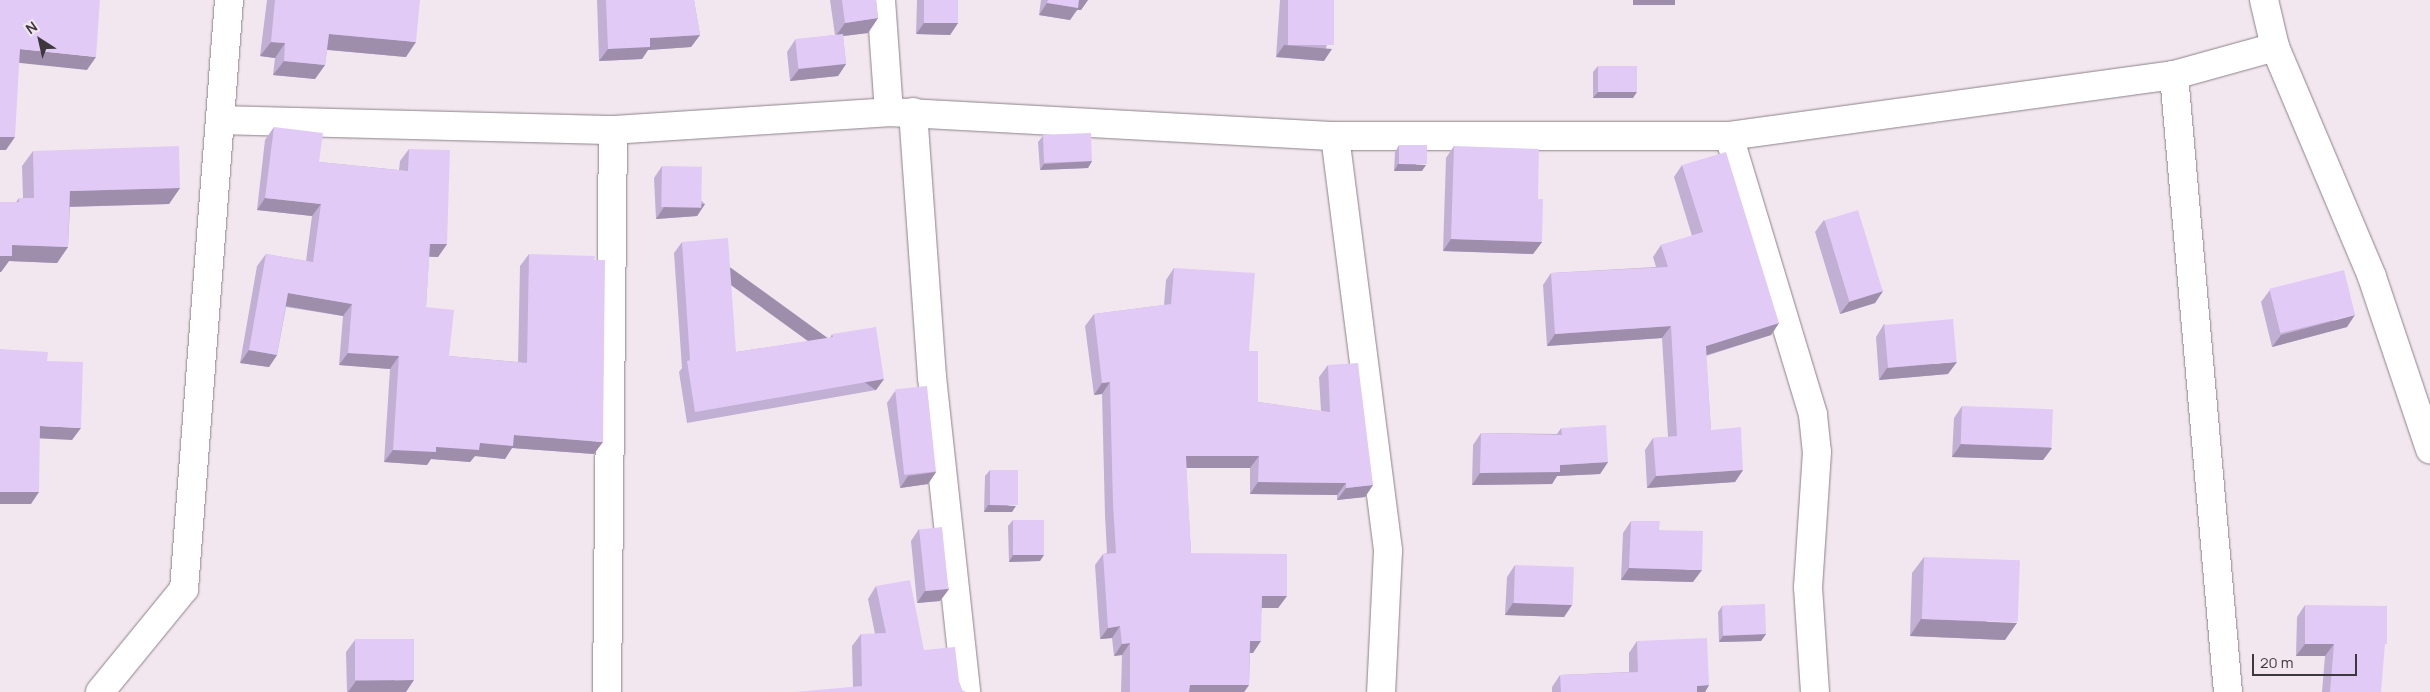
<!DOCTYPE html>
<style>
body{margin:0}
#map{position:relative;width:2430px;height:692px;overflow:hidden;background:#f3e7ef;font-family:Manrope,sans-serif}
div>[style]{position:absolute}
.roads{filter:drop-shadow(0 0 1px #8c8289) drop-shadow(0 0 1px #8c8289)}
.minor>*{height:28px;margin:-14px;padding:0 14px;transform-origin:14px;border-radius:14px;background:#fff}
.wall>*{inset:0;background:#c2afd4}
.shaded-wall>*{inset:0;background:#9e8eac;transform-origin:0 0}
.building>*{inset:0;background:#e1cbf6;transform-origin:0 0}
span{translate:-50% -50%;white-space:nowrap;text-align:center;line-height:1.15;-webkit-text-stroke:4px #f3e7ef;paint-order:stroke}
.north{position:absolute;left:15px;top:15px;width:50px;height:50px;-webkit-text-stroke:4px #f3e7ef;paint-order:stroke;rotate:325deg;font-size:14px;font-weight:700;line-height:20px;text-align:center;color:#3c383b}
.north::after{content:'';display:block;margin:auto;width:18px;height:22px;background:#3c383b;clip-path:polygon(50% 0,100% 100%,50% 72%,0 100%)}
.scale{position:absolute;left:2252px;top:654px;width:105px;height:22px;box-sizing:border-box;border:2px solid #3c383b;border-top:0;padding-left:6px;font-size:15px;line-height:18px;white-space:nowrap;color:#3c383b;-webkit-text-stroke:4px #f3e7ef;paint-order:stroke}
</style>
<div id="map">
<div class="roads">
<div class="minor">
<i style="left:881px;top:0;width:112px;rotate:85.9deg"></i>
<i style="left:889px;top:112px;width:447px;rotate:3.1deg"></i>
<i style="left:1335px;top:136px;width:394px"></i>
<i style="left:1729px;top:136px;width:449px;rotate:-7.8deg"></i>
<i style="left:2174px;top:75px;width:105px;rotate:-15.5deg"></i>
<i style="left:2275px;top:47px;width:250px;rotate:67.1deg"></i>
<i style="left:2372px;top:277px;width:182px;rotate:71.4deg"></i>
<i style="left:2264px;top:0;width:48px;rotate:76.8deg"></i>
<i style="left:2174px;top:75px;width:619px;rotate:85deg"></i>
<i style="left:913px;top:112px;width:266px;rotate:85.9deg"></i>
<i style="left:932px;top:377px;width:317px;rotate:83.8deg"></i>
<i style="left:222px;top:120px;width:391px;rotate:1.5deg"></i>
<i style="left:1335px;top:136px;width:418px;rotate:82.7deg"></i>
<i style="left:1388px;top:551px;width:141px;rotate:92.8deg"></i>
<i style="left:1729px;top:136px;width:291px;rotate:73.2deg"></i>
<i style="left:1813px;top:415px;width:37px;rotate:84deg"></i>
<i style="left:1817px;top:452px;width:135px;rotate:93.8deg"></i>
<i style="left:1808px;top:587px;width:105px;rotate:86.2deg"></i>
<i style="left:100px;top:692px;width:133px;rotate:-50.8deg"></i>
<i style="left:184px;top:589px;width:591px;rotate:-85.63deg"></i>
<i style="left:607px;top:692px;width:562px;rotate:-89.39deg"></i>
<i style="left:613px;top:130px;width:277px;rotate:-3.7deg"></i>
</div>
</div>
<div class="wall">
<i style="clip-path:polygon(267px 0,420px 0,406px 57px,327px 50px,325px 65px,315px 79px,273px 75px,275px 58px,260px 56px)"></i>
<i style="clip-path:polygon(597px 0,694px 0,700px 35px,691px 47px,648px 50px,642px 59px,599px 61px)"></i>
<i style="clip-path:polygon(830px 0,876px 0,878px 18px,868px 33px,843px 36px,846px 64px,838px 76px,790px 81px,787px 52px,795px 40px,835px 35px)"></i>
<i style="clip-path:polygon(917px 0,958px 0,958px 23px,950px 35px,916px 34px)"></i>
<i style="clip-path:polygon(1041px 0,1088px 0,1081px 10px,1077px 10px,1070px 20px,1039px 15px)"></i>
<i style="clip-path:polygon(1280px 0,1334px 0,1324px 61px,1276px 57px)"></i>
<i style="clip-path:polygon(1598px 66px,1633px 98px,1593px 98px,1593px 72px)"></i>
<i style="clip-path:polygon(274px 127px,319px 162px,399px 170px,400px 161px,409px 149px,447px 244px,438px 257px,429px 257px,426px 307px,449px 356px,518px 362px,520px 266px,529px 254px,594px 454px,512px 448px,505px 459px,475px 456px,470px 462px,431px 459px,427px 465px,384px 462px,390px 369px,339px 365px,343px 316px,286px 307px,277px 355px,269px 367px,240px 363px,257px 266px,266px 254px,306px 261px,312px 216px,257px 210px,265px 140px)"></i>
<i style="clip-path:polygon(1043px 136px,1092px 161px,1088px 168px,1040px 170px,1038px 142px)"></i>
<i style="clip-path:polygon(1399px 145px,1422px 171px,1394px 171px,1395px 152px)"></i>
<i style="clip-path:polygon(1454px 146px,1538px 199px,1542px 242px,1533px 254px,1443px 251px,1446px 158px)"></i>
<i style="clip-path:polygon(33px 151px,180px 188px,169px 204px,70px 207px,68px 247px,57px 263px,9px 261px,1px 272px,16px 202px,19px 198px,23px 198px,22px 166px)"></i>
<i style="clip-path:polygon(1682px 165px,1779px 323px,1771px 335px,1706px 356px,1711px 430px,1743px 470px,1735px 482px,1647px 488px,1645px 450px,1653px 438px,1668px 437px,1662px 338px,1547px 346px,1543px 285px,1551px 273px,1656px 267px,1653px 257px,1661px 245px,1692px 236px,1674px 177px)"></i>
<i style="clip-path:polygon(662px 166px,705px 204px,697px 216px,656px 219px,654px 178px)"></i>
<i style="clip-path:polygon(1824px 220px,1883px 291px,1875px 303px,1840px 314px,1815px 232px)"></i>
<i style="clip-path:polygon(682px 242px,736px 352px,830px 338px,832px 334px,884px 379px,876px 390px,687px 423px,679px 372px,682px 368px,674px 253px)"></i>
<i style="clip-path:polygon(1174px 268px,1249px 351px,1258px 402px,1321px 411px,1319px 377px,1328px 365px,1373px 485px,1365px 497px,1337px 500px,1337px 495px,1250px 494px,1250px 468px,1186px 468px,1191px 553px,1287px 596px,1278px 608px,1262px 608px,1253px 653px,1250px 653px,1249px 685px,1244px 692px,1121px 692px,1122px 655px,1114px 656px,1112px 638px,1100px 639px,1095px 565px,1103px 554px,1107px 553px,1105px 516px,1102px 394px,1094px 395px,1085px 326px,1094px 314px,1164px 305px,1166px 280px)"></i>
<i style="clip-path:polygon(2270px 290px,2347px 327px,2272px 347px,2261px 302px)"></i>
<i style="clip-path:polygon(1884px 324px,1948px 374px,1879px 380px,1876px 337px)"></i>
<i style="clip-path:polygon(895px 391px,936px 472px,928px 484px,900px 488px,887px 403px)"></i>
<i style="clip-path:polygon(1962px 406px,2052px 448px,2043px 460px,1952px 457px,1954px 418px)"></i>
<i style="clip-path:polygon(1561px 428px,1608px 462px,1600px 474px,1557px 476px,1552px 484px,1472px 485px,1473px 445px,1481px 433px,1557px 434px)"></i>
<i style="clip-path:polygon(990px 470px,1012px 512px,984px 512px,985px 476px)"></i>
<i style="clip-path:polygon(1013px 520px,1040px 561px,1009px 562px,1008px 526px)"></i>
<i style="clip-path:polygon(1631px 521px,1659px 530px,1693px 582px,1621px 580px,1623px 533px)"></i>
<i style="clip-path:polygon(919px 529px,949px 589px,940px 601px,917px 603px,911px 541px)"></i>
<i style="clip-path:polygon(1924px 557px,2005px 640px,1910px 636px,1912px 573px)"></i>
<i style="clip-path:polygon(1515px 565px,1572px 605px,1564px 617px,1505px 615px,1507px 577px)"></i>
<i style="clip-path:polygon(876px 586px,924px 650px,959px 682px,962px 690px,853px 687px,852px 646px,861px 634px,875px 634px,868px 599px)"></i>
<i style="clip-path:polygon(2305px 605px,2381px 692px,2322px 692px,2325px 656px,2296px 656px,2297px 617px)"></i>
<i style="clip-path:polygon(1722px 606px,1766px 634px,1761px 641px,1719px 642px,1718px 612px)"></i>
<i style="clip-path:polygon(355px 640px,406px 692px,347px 692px,346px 652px)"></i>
<i style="clip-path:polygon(1637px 641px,1709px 685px,1705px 692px,1552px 692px,1552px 687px,1560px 675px,1629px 672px,1629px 653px)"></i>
</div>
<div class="shaded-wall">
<i style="clip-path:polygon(1078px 0,1088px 0,1081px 10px,1077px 10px,1070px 20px,1039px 15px,1047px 3px)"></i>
<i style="left:1633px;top:0;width:42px;height:5px"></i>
<i style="clip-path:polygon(878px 18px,868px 33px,835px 37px,845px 23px)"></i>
<i style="clip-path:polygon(924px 23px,958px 23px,950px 35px,916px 34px)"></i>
<i style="clip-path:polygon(329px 34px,416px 42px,406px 57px,319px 49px)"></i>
<i style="clip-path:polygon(700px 35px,691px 47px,648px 50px,642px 59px,599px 61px,608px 49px,650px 38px)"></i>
<i style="clip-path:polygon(271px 42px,285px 43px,275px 58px,260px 56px)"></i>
<i style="clip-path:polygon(1284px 45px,1332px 49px,1324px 61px,1276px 57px)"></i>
<i style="clip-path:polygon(20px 49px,96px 57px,87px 70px,11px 62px)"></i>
<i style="clip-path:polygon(284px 61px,325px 65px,315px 79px,273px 75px)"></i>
<i style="clip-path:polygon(846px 64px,838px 76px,790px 81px,799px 69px)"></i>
<i style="clip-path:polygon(1598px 92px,1637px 92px,1633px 98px,1593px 98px)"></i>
<i style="clip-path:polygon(0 137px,15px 137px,6px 150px,0 150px)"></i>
<i style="clip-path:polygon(1092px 161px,1088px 168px,1040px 170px,1044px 164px)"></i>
<i style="clip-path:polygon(1398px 164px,1426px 165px,1422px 171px,1394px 171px)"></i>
<i style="clip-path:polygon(180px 188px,169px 204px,59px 207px,70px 191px)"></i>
<i style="clip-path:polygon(265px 198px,321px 204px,312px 216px,257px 210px)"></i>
<i style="clip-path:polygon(705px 204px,697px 216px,656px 219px,664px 207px)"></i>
<i style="clip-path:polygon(1451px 239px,1542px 242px,1533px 254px,1443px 251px)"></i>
<i style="clip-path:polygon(430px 244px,447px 244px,438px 257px,421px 256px)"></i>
<i style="clip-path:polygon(12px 245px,68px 247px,57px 263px,9px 261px,1px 272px,0 272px,0 256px)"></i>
<i style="clip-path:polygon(1883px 291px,1875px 303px,1840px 314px,1849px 302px)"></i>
<i style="clip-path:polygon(288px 293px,352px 304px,343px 316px,280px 305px)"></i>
<i style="clip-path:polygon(2355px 315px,2347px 327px,2272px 347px,2281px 335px)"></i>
<i style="clip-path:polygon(1779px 323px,1771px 335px,1697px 358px,1706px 346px)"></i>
<i style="clip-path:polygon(1671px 326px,1662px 338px,1547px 346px,1555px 334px)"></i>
<i style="clip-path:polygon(249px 350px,277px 355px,269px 367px,240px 363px)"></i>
<i style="clip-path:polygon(348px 353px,399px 356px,390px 369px,339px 365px)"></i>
<i style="clip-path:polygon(1957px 362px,1948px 374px,1879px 380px,1887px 368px)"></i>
<i style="left:884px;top:379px;width:14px;height:192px;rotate:126deg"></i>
<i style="clip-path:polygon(1110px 382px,1102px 394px,1094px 395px,1102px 383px)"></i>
<i style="clip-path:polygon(40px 426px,81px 428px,72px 440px,32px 438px)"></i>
<i style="clip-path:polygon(514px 435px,603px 442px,594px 454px,512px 448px,505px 459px,475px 456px,470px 462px,431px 459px,427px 465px,384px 462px,393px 450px,480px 443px)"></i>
<i style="clip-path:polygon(1961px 444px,2052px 448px,2043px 460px,1952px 457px)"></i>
<i style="clip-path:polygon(1186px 456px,1259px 456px,1250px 468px,1177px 468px)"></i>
<i style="clip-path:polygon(1608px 462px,1600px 474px,1557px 476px,1552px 484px,1472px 485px,1480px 473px,1560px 465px)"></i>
<i style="clip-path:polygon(1743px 470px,1735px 482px,1647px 488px,1656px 476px)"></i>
<i style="clip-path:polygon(936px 472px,928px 484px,900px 488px,908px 476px)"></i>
<i style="clip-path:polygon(1258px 482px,1346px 483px,1337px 495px,1250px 494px)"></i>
<i style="clip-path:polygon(1373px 485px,1365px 497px,1337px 500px,1346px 488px)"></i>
<i style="clip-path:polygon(0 492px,39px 492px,31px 504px,0 504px)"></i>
<i style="clip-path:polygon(988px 505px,1016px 506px,1012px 512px,984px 512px)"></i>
<i style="clip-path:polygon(1013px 555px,1044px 555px,1040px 561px,1009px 562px)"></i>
<i style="clip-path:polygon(1629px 568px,1702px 570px,1693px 582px,1621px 580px)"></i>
<i style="clip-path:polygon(949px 589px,940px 601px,917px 603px,925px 591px)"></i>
<i style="clip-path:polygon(1262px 596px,1287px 596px,1278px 608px,1254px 608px)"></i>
<i style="clip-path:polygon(1513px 603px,1572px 605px,1564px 617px,1505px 615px)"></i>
<i style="clip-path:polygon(1921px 619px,2017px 623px,2005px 640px,1910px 636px)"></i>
<i style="clip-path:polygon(1120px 626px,1112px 638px,1100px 639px,1108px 628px)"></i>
<i style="clip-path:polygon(1766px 634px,1761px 641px,1719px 642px,1723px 636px)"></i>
<i style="clip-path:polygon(1250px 641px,1261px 641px,1253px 653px,1242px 653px)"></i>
<i style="clip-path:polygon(1130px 643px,1122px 655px,1114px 656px,1122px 644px)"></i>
<i style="clip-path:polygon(2305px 644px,2334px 644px,2325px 656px,2296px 656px)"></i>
<i style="clip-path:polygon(414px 680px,406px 692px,348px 692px,356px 681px)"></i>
<i style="clip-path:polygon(1190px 685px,1249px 685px,1244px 692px,1185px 692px)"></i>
<i style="clip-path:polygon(1709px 685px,1705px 692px,1693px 692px,1697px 686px)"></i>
</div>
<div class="building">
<i style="clip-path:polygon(0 0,100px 0,96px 57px,20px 49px,15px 137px,0 137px)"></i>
<i style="clip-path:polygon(275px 0,420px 0,416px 42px,329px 34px,325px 65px,284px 61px,285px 43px,271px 42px)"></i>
<i style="clip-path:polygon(606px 0,694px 0,700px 35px,650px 38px,650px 47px,608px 49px)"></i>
<i style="clip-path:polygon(842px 0,876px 0,878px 18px,845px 23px)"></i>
<i style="left:924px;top:0;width:34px;height:23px"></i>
<i style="clip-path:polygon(1048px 0,1079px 0,1078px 8px,1047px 3px)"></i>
<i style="left:1288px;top:0;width:46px;height:45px"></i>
<i style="left:843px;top:34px;width:30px;height:48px;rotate:84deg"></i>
<i style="left:1598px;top:66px;width:39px;height:26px"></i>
<i style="clip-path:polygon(274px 127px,323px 133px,319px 162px,408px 171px,409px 149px,450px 150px,447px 244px,430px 244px,426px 307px,454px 310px,449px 356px,527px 363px,529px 254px,595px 256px,594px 260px,605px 260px,603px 442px,514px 435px,513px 446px,480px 443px,479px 450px,436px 447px,436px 452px,393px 450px,399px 356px,348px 353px,352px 304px,288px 293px,277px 355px,249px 350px,266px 254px,313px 262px,321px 204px,265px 198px)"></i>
<i style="left:1091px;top:133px;width:28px;height:48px;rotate:88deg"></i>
<i style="left:1399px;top:145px;width:28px;height:19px"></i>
<i style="clip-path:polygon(179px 146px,180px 188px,70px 191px,68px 247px,12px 245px,12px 256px,0 256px,0 202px,19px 202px,19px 198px,34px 198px,33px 151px)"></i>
<i style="clip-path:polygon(1454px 146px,1539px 149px,1538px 199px,1543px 199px,1542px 242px,1451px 239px)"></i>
<i style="clip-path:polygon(1726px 152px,1779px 323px,1706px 346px,1711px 430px,1741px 427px,1743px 470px,1656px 476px,1653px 438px,1677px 436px,1671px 326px,1555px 334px,1551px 273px,1668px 267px,1661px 245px,1703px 232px,1682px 165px)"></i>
<i style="left:662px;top:166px;width:40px;height:41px;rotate:1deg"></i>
<i style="left:1858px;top:210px;width:85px;height:35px;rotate:73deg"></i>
<i style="clip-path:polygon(728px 238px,736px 352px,833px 337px,832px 334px,876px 327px,884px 379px,695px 412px,687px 361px,690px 360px,682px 242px)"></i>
<i style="clip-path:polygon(1174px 268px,1255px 273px,1249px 351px,1258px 351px,1258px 402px,1330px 412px,1328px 365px,1358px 363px,1373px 485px,1346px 488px,1346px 483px,1258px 482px,1259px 456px,1186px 456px,1191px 553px,1287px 554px,1287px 596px,1262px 596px,1261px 641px,1250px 641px,1249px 685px,1190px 685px,1189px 692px,1130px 692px,1130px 643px,1122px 644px,1120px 626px,1108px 628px,1103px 554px,1116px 553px,1113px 504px,1110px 382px,1102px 383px,1094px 314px,1171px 304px)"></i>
<i style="left:2344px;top:270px;width:46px;height:77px;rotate:76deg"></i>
<i style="left:1953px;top:319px;width:43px;height:69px;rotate:85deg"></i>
<i style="clip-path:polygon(0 349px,48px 352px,47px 361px,83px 362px,81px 428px,40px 426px,39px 492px,0 492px)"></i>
<i style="left:927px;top:386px;width:86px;height:32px;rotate:84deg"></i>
<i style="left:1962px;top:406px;width:91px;height:38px;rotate:2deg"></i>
<i style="clip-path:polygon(1606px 425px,1608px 462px,1560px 465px,1560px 472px,1480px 473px,1481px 433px,1562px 435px,1561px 428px)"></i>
<i style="left:990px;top:470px;width:28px;height:35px"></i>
<i style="left:1013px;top:520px;width:31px;height:35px"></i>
<i style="clip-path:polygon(1631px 521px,1660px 521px,1659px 530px,1703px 531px,1702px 570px,1629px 568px)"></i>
<i style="left:942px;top:527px;width:62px;height:23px;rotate:84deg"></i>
<i style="left:1924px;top:557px;width:96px;height:62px;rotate:2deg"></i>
<i style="left:1515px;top:565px;width:59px;height:38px;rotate:2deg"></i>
<i style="clip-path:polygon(910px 580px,924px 650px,955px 647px,959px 682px,962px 690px,966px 692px,795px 692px,862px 686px,861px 634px,886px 633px,876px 586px)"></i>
<i style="left:1765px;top:604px;width:30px;height:43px;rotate:88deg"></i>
<i style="clip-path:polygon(2305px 605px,2387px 606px,2387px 644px,2385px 644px,2381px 692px,2330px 692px,2334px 644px,2305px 644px)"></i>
<i style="clip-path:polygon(1707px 638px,1709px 685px,1697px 686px,1697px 692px,1561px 692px,1560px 675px,1638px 672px,1637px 641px)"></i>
<i style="left:414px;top:639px;width:41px;height:59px;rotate:90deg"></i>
</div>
<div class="north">N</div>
<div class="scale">20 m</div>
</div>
